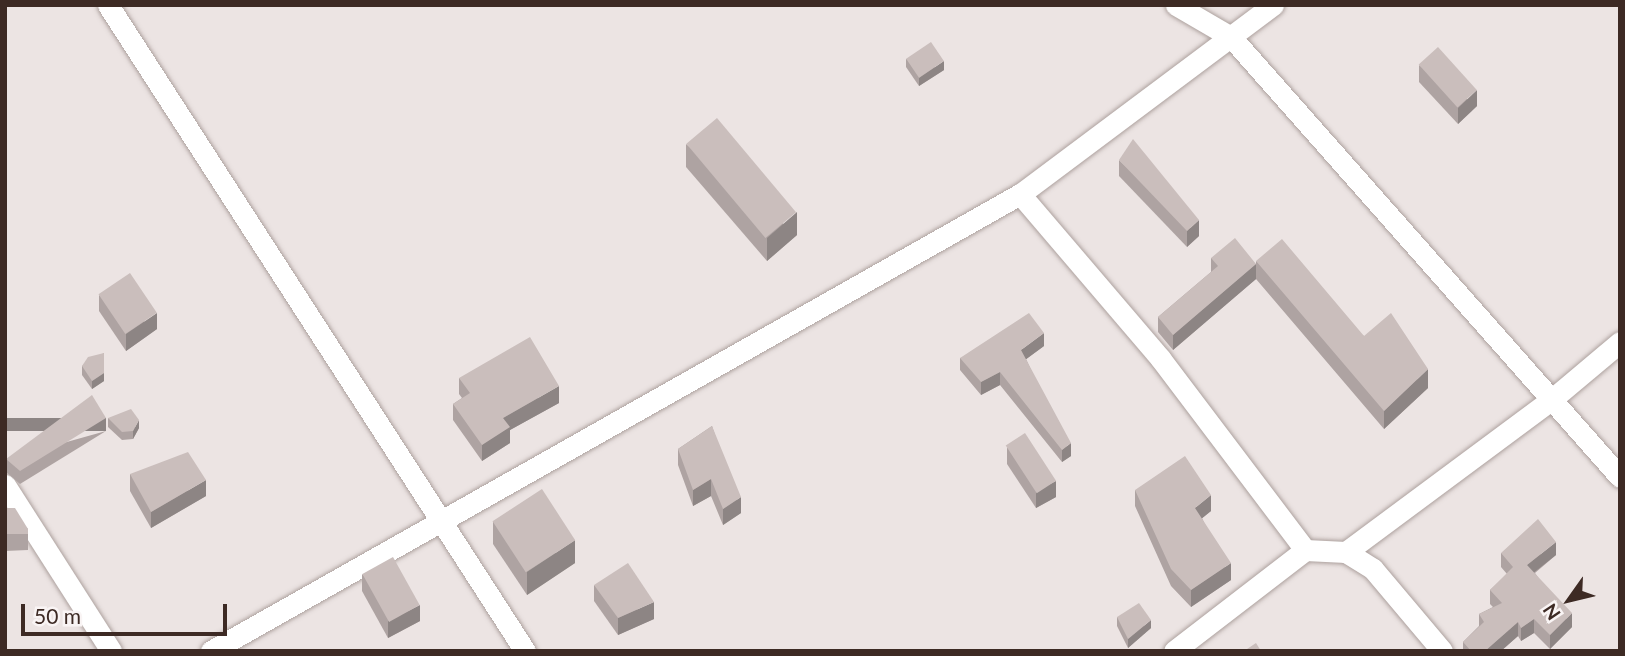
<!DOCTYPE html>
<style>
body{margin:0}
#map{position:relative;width:1625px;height:656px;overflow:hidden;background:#ece4e3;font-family:Lato,sans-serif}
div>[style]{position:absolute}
.roads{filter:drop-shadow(0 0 2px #ada19e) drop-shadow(0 0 2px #ada19e)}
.minor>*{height:21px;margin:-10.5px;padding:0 10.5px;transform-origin:10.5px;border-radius:10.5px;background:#fff}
.wall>*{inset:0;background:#aea3a2}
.shaded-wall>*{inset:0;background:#8d8584;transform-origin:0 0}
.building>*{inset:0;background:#cabebc;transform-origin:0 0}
span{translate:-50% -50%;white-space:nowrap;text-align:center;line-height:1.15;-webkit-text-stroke:7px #f9f4f4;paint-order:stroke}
.frame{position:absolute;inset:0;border:7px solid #3d2a24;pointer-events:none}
.north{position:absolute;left:1534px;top:565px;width:70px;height:70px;-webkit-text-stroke:5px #f9f4f4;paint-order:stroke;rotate:236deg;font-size:19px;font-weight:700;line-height:28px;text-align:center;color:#3d2a24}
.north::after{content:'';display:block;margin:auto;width:24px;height:32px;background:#3d2a24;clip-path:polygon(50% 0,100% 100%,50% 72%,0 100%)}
.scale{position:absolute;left:21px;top:604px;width:206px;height:32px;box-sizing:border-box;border:4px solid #3d2a24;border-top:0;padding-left:9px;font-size:21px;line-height:24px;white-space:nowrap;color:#3d2a24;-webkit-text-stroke:5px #f9f4f4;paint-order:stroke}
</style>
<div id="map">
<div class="roads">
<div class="minor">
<i style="left:108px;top:5px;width:769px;rotate:57.16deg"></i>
<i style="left:1176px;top:5px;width:64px;rotate:30.2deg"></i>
<i style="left:1231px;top:37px;width:587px;rotate:48.52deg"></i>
<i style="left:1273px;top:5px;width:316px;rotate:143.2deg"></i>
<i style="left:1020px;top:194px;width:216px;rotate:49.5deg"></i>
<i style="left:1160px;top:358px;width:241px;rotate:52.9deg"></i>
<i style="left:1305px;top:550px;width:41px;rotate:2.8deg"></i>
<i style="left:1346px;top:552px;width:32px;rotate:32deg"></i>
<i style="left:1373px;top:569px;width:107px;rotate:49.9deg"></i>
<i style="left:5px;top:485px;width:197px;rotate:57.4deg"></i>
<i style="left:1346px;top:552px;width:255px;rotate:-36.6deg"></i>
<i style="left:1551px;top:400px;width:90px;rotate:-40deg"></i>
<i style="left:211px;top:651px;width:929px;rotate:-29.46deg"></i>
<i style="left:1174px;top:651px;width:165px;rotate:-37.6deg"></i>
</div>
</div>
<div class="wall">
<i style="clip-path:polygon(906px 59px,944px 70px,919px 86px,906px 67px)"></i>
<i style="clip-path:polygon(1419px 65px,1477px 106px,1458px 124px,1419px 82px)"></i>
<i style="clip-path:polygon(686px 144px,797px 235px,767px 261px,686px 167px)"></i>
<i style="clip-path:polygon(1119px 160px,1199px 236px,1187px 247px,1119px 176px)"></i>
<i style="clip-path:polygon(1211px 258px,1256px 264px,1256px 261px,1364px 336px,1428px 388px,1384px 429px,1256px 279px,1173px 350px,1158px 332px,1158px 317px,1211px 272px)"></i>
<i style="clip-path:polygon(99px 295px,157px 329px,126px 351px,99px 311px)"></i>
<i style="clip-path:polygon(1044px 346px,1026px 359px,1071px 456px,1062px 462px,1000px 385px,981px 395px,960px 370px,960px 358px)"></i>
<i style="clip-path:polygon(104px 353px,104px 381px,92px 389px,82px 375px,82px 366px)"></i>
<i style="clip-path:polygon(459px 378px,559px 403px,510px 430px,510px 443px,482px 461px,453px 420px,453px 404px,462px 398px,459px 394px)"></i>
<i style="clip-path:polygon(108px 418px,139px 428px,133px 439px,122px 440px,108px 427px)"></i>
<i style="clip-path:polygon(712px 426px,741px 513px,723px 525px,711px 496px,693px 506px,678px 465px,678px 449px)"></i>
<i style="clip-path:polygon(106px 431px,20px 484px,6px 472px,6px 459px)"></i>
<i style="clip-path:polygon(1007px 447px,1056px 497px,1036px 508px,1007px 464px)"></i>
<i style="clip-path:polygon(130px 474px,206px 496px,151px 528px,130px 491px)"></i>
<i style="clip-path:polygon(1135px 490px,1211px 511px,1202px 518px,1231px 580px,1191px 607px,1171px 586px,1135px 506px)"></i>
<i style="clip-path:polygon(5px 508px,28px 529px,28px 550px,5px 551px)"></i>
<i style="clip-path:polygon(493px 521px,575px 563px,527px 595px,493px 544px)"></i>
<i style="clip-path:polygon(1501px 553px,1556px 555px,1535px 573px,1572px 627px,1550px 649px,1534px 633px,1521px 641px,1518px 636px,1501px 651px,1463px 651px,1463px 642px,1479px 626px,1479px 614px,1493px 607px,1490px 604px,1490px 590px,1507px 574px,1501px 567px)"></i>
<i style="clip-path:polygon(362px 574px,420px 621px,388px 638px,362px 591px)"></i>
<i style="clip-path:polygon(594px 585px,654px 619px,618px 635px,594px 601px)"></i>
<i style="clip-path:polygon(1117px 617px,1151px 628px,1128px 648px,1117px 626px)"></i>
</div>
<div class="shaded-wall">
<i style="clip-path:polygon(944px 61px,944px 70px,919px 86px,919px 78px)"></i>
<i style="clip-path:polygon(1477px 90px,1477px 106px,1458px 124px,1458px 108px)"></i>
<i style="clip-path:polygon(797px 212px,797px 235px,767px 261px,767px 238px)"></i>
<i style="clip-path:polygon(1199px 220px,1199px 236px,1187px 247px,1187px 231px)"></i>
<i style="clip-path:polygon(1256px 264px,1256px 279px,1173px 350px,1173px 335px)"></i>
<i style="clip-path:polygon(157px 313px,157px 329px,126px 351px,126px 334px)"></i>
<i style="clip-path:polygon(1044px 333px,1044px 346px,1021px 363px,1021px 350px)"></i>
<i style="clip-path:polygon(1428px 369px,1428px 388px,1384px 429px,1384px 411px)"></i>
<i style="clip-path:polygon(1000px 372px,1000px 385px,981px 395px,981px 382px)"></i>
<i style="clip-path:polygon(104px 373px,104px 381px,92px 389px,92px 381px)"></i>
<i style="clip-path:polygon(559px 386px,559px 403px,510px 430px,510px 443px,482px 461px,482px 445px,503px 418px)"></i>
<i style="left:106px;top:418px;width:13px;height:101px;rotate:90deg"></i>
<i style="clip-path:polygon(139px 420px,139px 428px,133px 439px,133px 431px)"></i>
<i style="clip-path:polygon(1071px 443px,1071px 456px,1062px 462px,1062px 450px)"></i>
<i style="clip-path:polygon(711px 479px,711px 496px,693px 506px,693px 490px)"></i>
<i style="clip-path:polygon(206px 480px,206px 496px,151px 528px,151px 512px)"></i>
<i style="clip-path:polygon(1056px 481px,1056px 497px,1036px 508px,1036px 491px)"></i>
<i style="clip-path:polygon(1211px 495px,1211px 511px,1195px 524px,1195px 508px)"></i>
<i style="clip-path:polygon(741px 497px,741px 513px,723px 525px,723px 509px)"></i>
<i style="clip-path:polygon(575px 540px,575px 563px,527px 595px,527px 572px)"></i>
<i style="clip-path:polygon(1556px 542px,1556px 555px,1527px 578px,1527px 565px)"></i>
<i style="clip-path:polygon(1231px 563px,1231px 580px,1191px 607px,1191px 590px)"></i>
<i style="clip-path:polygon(654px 602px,654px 619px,618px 635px,618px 618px)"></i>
<i style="clip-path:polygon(420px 605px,420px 621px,388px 638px,388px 621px)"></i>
<i style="clip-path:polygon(1572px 613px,1572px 627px,1550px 649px,1550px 635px)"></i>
<i style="clip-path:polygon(1534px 619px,1534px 633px,1521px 641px,1521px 628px)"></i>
<i style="clip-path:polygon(1151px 620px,1151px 628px,1128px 648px,1128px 639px)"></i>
<i style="clip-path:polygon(1518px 622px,1518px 636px,1501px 651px,1485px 651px)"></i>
</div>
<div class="building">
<i style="left:931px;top:42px;width:23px;height:30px;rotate:56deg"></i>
<i style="left:1438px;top:47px;width:58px;height:26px;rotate:48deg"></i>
<i style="left:717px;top:118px;width:123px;height:40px;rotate:50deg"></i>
<i style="clip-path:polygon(1133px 139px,1199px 220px,1187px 231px,1119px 160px)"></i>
<i style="clip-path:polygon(1235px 238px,1256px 264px,1173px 335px,1158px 317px,1218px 266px,1211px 258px)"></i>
<i style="clip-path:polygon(1282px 239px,1364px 336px,1391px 313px,1428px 369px,1384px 411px,1256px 261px)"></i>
<i style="left:130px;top:273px;width:48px;height:38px;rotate:56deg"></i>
<i style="clip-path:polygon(1029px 313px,1044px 333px,1021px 350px,1071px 443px,1062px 450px,1000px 372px,981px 382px,960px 358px)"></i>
<i style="clip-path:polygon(530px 337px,559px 386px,503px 418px,510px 427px,482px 445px,453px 404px,470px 393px,459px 378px)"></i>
<i style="clip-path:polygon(104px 353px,104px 373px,92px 381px,82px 366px,88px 357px)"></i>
<i style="clip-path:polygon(92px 395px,106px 418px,20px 471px,6px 459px)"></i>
<i style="clip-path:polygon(131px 409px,139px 420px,133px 431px,122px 432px,108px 418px)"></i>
<i style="clip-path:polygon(712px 426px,741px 497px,723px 509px,711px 479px,693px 490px,678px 449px)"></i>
<i style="left:1025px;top:433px;width:57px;height:23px;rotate:57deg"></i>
<i style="clip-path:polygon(188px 452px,206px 480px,151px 512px,130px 474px)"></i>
<i style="clip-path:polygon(1185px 456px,1211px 495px,1195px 508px,1231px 563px,1191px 590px,1171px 569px,1135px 490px)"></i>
<i style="left:542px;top:489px;width:61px;height:59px;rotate:57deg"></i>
<i style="clip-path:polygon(5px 508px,15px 508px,28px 529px,28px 534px,5px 534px)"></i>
<i style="clip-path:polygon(1538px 519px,1556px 542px,1527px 565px,1572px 613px,1550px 635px,1534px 619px,1521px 628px,1518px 622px,1485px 651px,1471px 651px,1463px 642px,1484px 622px,1479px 614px,1502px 603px,1490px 590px,1513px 567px,1501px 553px)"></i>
<i style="left:393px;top:557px;width:55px;height:35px;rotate:61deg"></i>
<i style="clip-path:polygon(628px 563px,654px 602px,618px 618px,594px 585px)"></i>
<i style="clip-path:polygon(1139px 603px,1151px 620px,1128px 639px,1117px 617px)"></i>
<i style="clip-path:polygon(1256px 643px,1261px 651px,1244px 651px)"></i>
</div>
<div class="frame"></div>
<div class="north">N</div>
<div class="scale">50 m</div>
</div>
